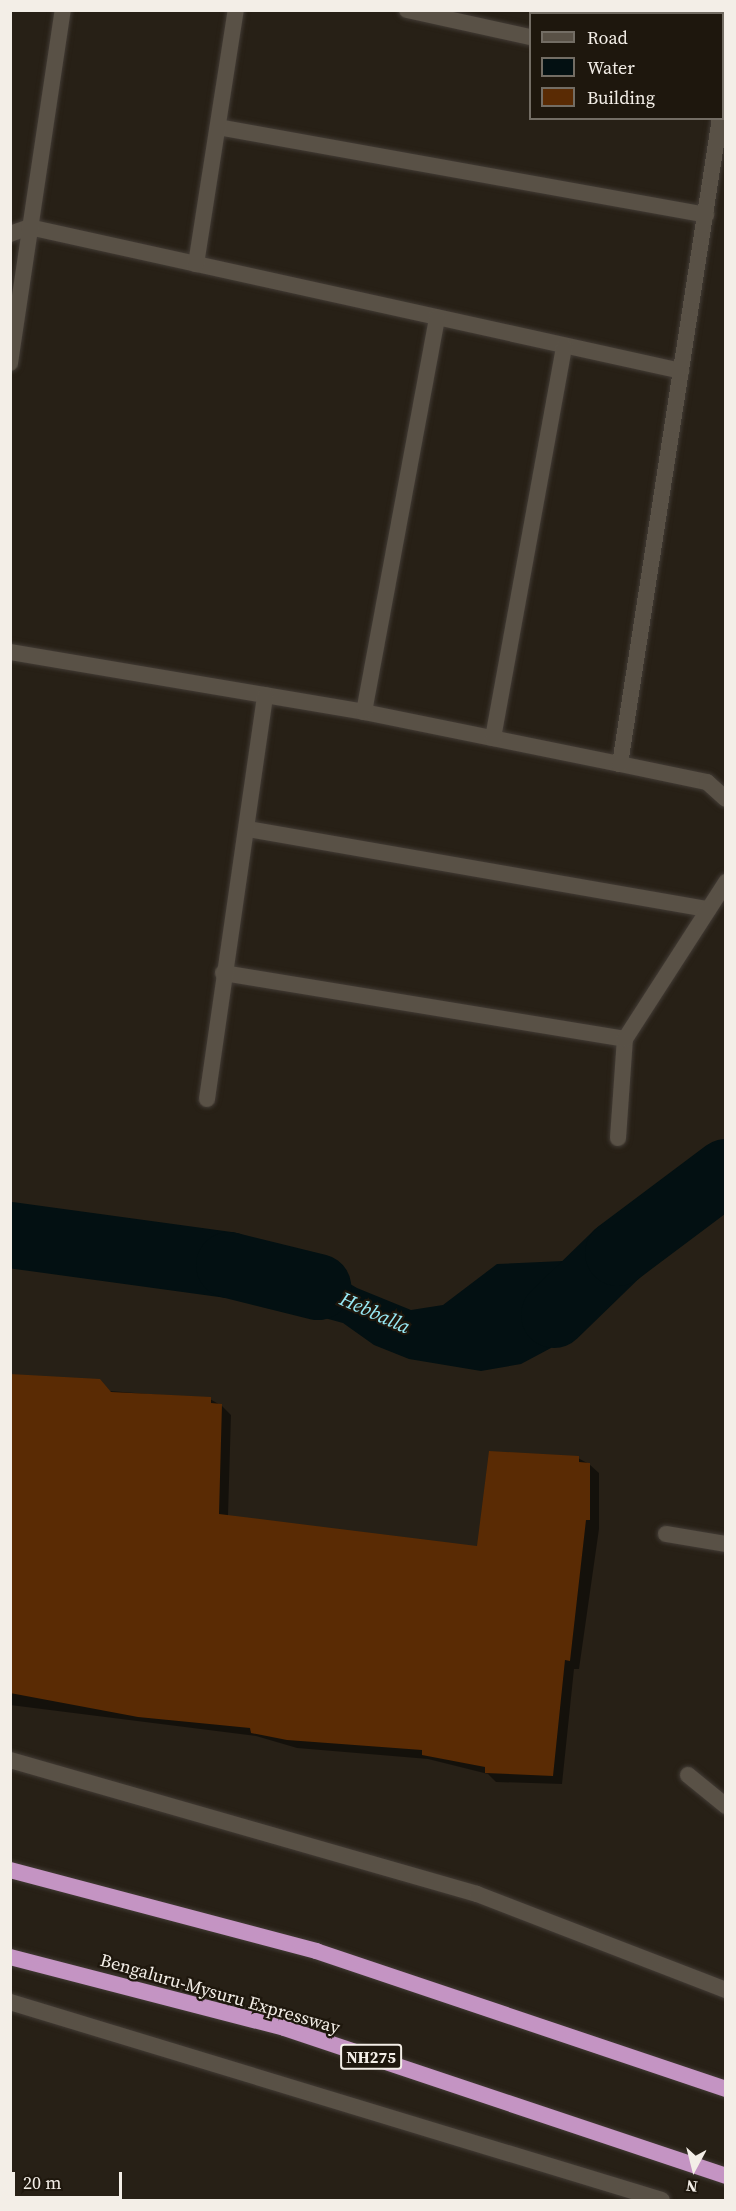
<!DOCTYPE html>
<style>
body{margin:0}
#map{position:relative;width:736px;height:2211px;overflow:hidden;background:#272016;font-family:"Source Serif 4",serif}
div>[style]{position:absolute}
.water>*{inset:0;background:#031012}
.shadow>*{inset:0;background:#0007}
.river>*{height:66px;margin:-33px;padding:0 33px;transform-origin:33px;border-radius:33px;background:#031012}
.building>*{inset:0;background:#5a2b04}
.roads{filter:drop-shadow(0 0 2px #423b35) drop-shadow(0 0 2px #423b35)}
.minor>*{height:16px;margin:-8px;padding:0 8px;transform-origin:8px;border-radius:8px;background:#595146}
.tertiary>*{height:16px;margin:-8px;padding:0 8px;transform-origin:8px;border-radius:8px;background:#595146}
.trunk>*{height:16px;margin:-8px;padding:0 8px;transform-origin:8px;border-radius:8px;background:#c494c3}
span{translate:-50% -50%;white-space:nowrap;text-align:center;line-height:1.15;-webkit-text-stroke:4.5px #1e170d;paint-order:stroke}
.shield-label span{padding:2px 4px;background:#1e170d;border:2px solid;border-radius:4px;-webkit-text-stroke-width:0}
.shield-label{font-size:16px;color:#f3eee7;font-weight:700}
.street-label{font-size:18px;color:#f3eee7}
.water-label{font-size:20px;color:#99ebf7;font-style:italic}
.frame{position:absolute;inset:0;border:12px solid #f3eee7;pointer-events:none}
.legend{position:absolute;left:529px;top:12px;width:195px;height:108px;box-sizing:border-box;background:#1e170d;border:2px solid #736d64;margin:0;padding:8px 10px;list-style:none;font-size:18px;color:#f3eee7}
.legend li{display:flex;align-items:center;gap:12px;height:30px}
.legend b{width:30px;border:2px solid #736d64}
.north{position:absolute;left:664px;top:2139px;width:60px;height:60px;-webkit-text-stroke:4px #1e170d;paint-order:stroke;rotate:187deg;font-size:16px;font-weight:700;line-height:24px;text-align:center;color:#f3eee7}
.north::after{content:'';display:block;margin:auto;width:21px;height:27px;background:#f3eee7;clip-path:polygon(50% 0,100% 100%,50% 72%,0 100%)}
.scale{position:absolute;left:12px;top:2172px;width:110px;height:27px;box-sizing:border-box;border:3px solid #f3eee7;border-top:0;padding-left:8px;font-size:18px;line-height:21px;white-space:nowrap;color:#f3eee7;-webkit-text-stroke:4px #1e170d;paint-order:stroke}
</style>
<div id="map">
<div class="water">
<i style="clip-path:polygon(250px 1245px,295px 1252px,357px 1288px,411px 1310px,443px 1305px,497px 1264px,585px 1260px,618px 1253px,625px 1267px,574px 1316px,551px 1348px,521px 1364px,481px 1371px,409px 1359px,374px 1345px,343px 1323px,266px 1302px,245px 1289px,229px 1265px,237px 1249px)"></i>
</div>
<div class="shadow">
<i style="clip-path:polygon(10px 1383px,210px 1399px,222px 1406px,231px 1415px,228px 1516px,479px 1547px,578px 1458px,589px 1464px,599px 1473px,599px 1529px,579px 1669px,574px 1669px,562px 1784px,496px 1782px,488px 1774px,428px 1759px,297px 1748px,256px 1736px,10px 1705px)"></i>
</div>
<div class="river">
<i style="left:10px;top:1235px;width:221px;rotate:7.8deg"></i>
<i style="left:229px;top:1265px;width:92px;rotate:13.9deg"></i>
<i style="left:554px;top:1315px;width:89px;rotate:-44.1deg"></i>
<i style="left:618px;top:1253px;width:135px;rotate:-36.9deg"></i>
</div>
<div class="building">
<i style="clip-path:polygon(10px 1374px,100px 1379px,111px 1392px,211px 1397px,211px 1403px,222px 1404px,219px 1514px,477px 1546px,489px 1451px,579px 1456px,579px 1462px,590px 1463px,590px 1520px,586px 1520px,570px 1661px,565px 1660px,553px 1776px,485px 1773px,485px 1767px,422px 1755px,422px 1750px,287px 1740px,251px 1733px,250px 1728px,138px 1717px,10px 1693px)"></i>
</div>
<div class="roads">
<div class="minor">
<i style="left:407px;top:10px;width:126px;rotate:12.4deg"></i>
<i style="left:722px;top:98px;width:22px;rotate:-80deg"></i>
<i style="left:218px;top:127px;width:496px;rotate:10.2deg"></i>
<i style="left:10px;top:234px;width:20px;rotate:-20deg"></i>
<i style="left:29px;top:227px;width:668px;rotate:12.45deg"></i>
<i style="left:196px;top:264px;width:257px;rotate:-81.1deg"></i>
<i style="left:10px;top:363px;width:357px;rotate:-81.5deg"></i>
<i style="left:10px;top:652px;width:359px;rotate:9.6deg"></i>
<i style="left:364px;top:712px;width:261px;rotate:11.5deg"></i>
<i style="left:620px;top:764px;width:89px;rotate:11.7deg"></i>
<i style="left:707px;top:782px;width:25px;rotate:42deg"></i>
<i style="left:364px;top:712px;width:401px;rotate:-79.5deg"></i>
<i style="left:493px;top:738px;width:398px;rotate:-79.7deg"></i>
<i style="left:620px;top:764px;width:654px;rotate:-81.2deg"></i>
<i style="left:248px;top:829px;width:467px;rotate:9.9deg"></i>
<i style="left:223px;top:973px;width:407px;rotate:9.3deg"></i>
<i style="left:207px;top:1099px;width:408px;rotate:-81.8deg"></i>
<i style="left:618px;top:1138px;width:99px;rotate:-86deg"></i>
<i style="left:625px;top:1039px;width:187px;rotate:-57.2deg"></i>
<i style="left:666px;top:1534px;width:61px;rotate:9.5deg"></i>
<i style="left:688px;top:1775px;width:49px;rotate:39.2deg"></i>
</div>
<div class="tertiary">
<i style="left:10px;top:1760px;width:486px;rotate:16deg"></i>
<i style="left:477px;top:1894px;width:267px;rotate:21.1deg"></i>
<i style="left:10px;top:2002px;width:681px;rotate:16.89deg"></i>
</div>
<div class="trunk">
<i style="left:10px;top:1870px;width:317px;rotate:14.8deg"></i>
<i style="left:316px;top:1951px;width:433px;rotate:18.6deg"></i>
<i style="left:10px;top:1957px;width:283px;rotate:14.5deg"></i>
<i style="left:284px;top:2028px;width:466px;rotate:18.5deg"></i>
</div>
</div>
<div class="shield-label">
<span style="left:371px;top:2057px">NH275</span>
</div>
<div class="street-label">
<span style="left:220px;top:1994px;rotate:16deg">Bengaluru-Mysuru Expressway</span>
</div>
<div class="water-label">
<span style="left:375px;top:1313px;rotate:24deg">Hebballa</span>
</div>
<div class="frame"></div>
<ul class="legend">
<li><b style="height:8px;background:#595146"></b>Road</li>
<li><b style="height:16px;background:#031012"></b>Water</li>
<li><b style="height:16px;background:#5a2b04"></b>Building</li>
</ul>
<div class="north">N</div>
<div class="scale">20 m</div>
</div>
